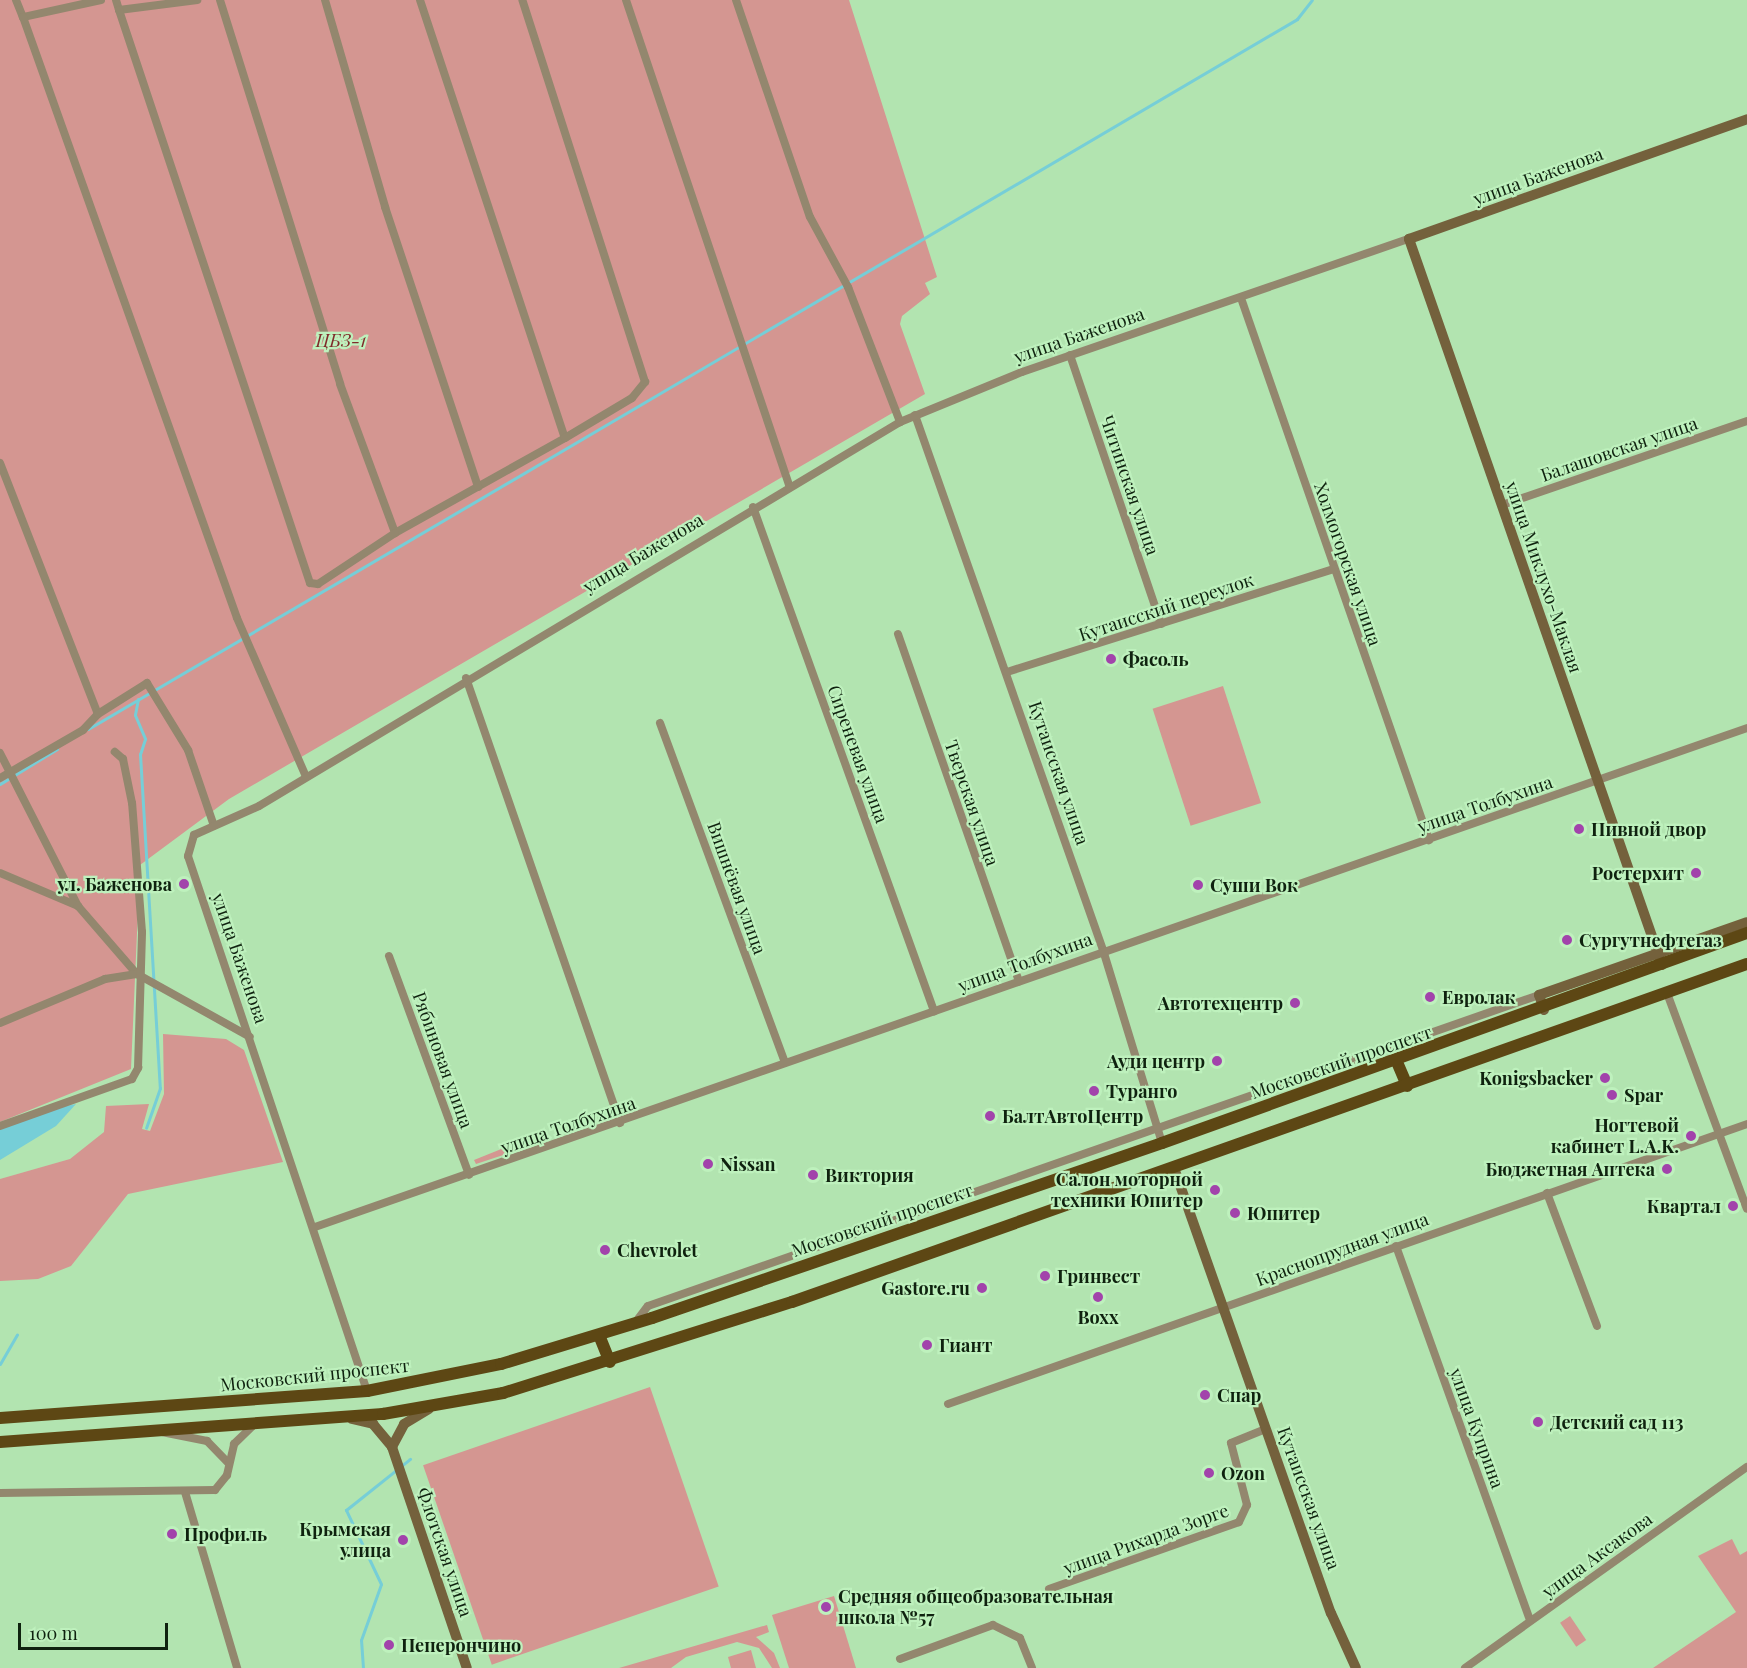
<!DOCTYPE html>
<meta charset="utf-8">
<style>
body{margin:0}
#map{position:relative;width:1747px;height:1668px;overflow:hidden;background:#b2e4b0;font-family:"Playfair Display",serif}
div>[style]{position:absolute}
.green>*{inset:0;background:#d49691;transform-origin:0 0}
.water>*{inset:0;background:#76ced7}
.stream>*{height:3px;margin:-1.5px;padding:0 1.5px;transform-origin:1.5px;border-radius:1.5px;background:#76ced7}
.street>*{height:8px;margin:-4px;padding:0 4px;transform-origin:4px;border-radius:4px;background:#93876e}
.secondary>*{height:10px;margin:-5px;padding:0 5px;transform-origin:5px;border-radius:5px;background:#74613c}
.primary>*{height:12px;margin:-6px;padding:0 6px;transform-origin:6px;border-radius:6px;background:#5d4714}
.dots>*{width:16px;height:16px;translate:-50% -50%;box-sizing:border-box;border:3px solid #bef1bd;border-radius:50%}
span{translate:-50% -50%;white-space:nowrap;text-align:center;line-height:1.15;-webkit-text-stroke:4.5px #bef1bd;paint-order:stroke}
.street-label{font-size:18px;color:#0f220f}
.park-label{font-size:18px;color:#7f2c2b;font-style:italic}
.poi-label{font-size:18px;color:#0f220f;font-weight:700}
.left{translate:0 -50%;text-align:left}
.right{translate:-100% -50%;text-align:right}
.scale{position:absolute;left:18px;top:1623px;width:150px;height:27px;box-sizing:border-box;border:3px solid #0f220f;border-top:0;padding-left:8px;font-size:18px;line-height:21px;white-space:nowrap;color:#0f220f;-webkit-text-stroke:4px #bef1bd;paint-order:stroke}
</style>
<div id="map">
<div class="green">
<i style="clip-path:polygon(0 0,849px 0,937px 277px,925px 283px,930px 294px,902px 316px,900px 324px,925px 394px,229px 799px,140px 865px,131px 1069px,0 1122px)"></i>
<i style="left:1223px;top:686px;width:123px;height:74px;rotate:72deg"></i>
<i style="clip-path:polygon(163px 1034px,226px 1039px,244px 1050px,283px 1162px,128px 1194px,71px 1266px,38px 1279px,0 1281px,0 1179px,70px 1159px,104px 1132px,106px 1106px,149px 1104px,142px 1129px,150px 1131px,164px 1094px)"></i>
<i style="clip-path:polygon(543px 1132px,542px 1142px,476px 1164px,474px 1160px)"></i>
<i style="left:650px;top:1387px;width:211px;height:240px;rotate:71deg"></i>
<i style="clip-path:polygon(1732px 1539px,1740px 1555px,1747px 1551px,1747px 1668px,1653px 1668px,1736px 1612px,1698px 1556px)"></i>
<i style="clip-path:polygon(834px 1596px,856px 1668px,789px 1668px,772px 1615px)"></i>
<i style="left:1570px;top:1616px;width:29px;height:12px;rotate:56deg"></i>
<i style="clip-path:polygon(767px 1625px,769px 1632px,756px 1637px,774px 1653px,780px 1668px,772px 1668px,759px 1648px,737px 1642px,686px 1657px,671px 1668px,619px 1668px)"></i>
<i style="clip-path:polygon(751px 1650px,756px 1668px,731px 1668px,728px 1657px)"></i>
</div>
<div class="water">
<i style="clip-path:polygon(76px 1104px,56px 1126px,0 1160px,0 1130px,26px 1114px)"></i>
</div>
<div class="stream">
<i style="left:138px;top:699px;width:16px;rotate:101deg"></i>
<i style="left:135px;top:715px;width:26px;rotate:67deg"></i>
<i style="left:145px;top:739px;width:16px;rotate:108deg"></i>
<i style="left:140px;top:754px;width:335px;rotate:86.6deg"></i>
<i style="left:160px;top:1088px;width:42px;rotate:109.3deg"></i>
<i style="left:88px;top:729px;width:1402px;rotate:-30.42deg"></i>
<i style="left:1297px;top:19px;width:24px;rotate:-52deg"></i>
<i style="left:0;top:784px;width:67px;rotate:-31.6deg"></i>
<i style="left:0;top:1364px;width:34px;rotate:-60deg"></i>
<i style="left:363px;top:1668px;width:28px;rotate:-94deg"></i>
<i style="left:361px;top:1640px;width:59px;rotate:-70.3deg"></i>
<i style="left:381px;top:1584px;width:82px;rotate:-115.3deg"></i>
<i style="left:346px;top:1510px;width:82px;rotate:-38.6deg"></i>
</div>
<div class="street">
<i style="left:16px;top:0;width:18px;rotate:68deg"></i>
<i style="left:101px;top:0;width:80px;rotate:167.7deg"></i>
<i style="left:23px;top:17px;width:638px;rotate:70.4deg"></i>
<i style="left:237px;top:618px;width:173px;rotate:66.5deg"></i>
<i style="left:116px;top:0;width:10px;rotate:73deg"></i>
<i style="left:119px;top:10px;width:79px;rotate:-7.3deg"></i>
<i style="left:220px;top:0;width:402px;rotate:72.6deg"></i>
<i style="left:340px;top:384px;width:159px;rotate:69.7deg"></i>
<i style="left:395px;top:533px;width:195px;rotate:-29.2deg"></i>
<i style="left:325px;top:0;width:216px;rotate:73.8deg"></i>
<i style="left:385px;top:207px;width:295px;rotate:71.6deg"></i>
<i style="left:420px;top:0;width:461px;rotate:71.7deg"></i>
<i style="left:565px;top:438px;width:78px;rotate:-30.8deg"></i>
<i style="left:632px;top:398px;width:21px;rotate:-51deg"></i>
<i style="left:645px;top:382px;width:401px;rotate:-107.8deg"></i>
<i style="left:626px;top:0;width:512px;rotate:71.42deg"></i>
<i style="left:736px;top:0;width:229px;rotate:71.2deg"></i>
<i style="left:810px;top:217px;width:80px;rotate:61.5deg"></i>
<i style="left:848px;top:287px;width:145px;rotate:68.9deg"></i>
<i style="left:119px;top:10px;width:604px;rotate:71.57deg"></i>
<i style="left:310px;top:583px;width:8px;rotate:7deg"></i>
<i style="left:318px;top:584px;width:92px;rotate:-33.5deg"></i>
<i style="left:1241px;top:298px;width:574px;rotate:70.87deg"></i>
<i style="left:1070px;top:355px;width:284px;rotate:71.3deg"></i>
<i style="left:915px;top:415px;width:567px;rotate:70.64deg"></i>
<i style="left:1103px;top:950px;width:202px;rotate:73deg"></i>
<i style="left:0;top:463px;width:269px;rotate:68.7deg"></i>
<i style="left:1502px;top:505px;width:259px;rotate:-18.9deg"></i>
<i style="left:753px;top:507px;width:536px;rotate:70.25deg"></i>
<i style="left:898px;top:634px;width:368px;rotate:70.8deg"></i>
<i style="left:1007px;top:672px;width:343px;rotate:-17.5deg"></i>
<i style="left:466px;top:678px;width:471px;rotate:70.9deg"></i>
<i style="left:660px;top:723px;width:362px;rotate:69.8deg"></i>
<i style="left:0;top:753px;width:172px;rotate:63deg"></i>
<i style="left:0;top:778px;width:96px;rotate:-30deg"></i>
<i style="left:83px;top:730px;width:22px;rotate:-47deg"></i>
<i style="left:98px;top:714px;width:58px;rotate:-32.3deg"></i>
<i style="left:147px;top:683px;width:79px;rotate:58.5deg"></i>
<i style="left:188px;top:750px;width:80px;rotate:71.1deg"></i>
<i style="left:0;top:873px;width:85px;rotate:22.9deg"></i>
<i style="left:78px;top:906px;width:90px;rotate:49.1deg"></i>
<i style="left:137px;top:974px;width:129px;rotate:29.1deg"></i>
<i style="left:389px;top:956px;width:233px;rotate:69.9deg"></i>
<i style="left:1667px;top:993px;width:230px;rotate:69.7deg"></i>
<i style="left:0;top:1023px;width:114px;rotate:-22.7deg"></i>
<i style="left:105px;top:979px;width:32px;rotate:-9deg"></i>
<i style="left:0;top:1126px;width:140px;rotate:-19.6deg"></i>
<i style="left:132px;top:1079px;width:13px;rotate:-61deg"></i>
<i style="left:138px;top:1068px;width:136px;rotate:-88.3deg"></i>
<i style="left:142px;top:932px;width:129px;rotate:-94.4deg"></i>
<i style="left:132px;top:803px;width:45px;rotate:-101.6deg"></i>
<i style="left:123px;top:759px;width:11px;rotate:-139deg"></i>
<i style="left:1547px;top:1193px;width:142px;rotate:69.4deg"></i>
<i style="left:315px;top:1227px;width:1516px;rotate:-19.21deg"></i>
<i style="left:1396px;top:1246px;width:398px;rotate:70.3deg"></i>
<i style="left:635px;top:1323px;width:21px;rotate:-53deg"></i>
<i style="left:648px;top:1306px;width:944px;rotate:-19.24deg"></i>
<i style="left:367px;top:1391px;width:564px;rotate:-108.5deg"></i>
<i style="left:188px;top:856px;width:22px;rotate:-74deg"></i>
<i style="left:194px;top:835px;width:71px;rotate:-24deg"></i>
<i style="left:259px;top:806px;width:747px;rotate:-30.92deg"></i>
<i style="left:900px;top:422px;width:132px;rotate:-22.3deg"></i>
<i style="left:1022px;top:372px;width:409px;rotate:-19deg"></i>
<i style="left:948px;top:1404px;width:847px;rotate:-19.31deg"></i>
<i style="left:162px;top:1432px;width:46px;rotate:11.3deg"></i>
<i style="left:207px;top:1441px;width:30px;rotate:46deg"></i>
<i style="left:185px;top:1492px;width:184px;rotate:73.5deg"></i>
<i style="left:0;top:1493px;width:215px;rotate:-0.8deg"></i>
<i style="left:215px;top:1490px;width:19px;rotate:-51deg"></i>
<i style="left:227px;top:1475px;width:32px;rotate:-77deg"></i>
<i style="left:234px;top:1444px;width:29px;rotate:-44deg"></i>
<i style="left:1049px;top:1589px;width:201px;rotate:-19.4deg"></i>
<i style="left:1239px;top:1522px;width:19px;rotate:-65deg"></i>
<i style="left:1247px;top:1505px;width:64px;rotate:-104.5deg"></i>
<i style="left:1231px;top:1443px;width:38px;rotate:-22deg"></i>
<i style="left:900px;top:1659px;width:99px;rotate:-20.1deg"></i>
<i style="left:993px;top:1625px;width:30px;rotate:26deg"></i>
<i style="left:1020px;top:1638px;width:32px;rotate:68deg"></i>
<i style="left:1465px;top:1668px;width:346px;rotate:-35.5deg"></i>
</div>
<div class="secondary">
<i style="left:1662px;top:965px;width:769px;rotate:-109.21deg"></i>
<i style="left:1409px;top:239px;width:359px;rotate:-19.5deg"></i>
<i style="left:1544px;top:1010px;width:16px;rotate:-108deg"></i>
<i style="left:1539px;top:995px;width:220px;rotate:-19.3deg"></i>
<i style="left:1174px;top:1168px;width:472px;rotate:70.6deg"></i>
<i style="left:1331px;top:1613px;width:60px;rotate:65.6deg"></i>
<i style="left:352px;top:1419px;width:22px;rotate:13deg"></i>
<i style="left:373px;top:1424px;width:30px;rotate:50deg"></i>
<i style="left:392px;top:1447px;width:233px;rotate:71.3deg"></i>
<i style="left:392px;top:1447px;width:26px;rotate:-62deg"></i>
<i style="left:404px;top:1424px;width:29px;rotate:-31deg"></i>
</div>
<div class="primary">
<i style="left:1397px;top:1062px;width:26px;rotate:67deg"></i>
<i style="left:599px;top:1335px;width:29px;rotate:68deg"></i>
<i style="left:0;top:1418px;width:368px;rotate:-4.2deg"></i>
<i style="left:367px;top:1391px;width:137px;rotate:-11.4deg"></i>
<i style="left:501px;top:1364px;width:158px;rotate:-16.9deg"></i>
<i style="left:652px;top:1318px;width:539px;rotate:-18.94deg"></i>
<i style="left:1162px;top:1143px;width:622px;rotate:-19.75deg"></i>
<i style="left:0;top:1442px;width:384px;rotate:-4.2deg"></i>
<i style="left:383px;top:1414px;width:122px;rotate:-9.9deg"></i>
<i style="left:503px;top:1393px;width:303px;rotate:-17.5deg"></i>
<i style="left:792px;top:1302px;width:1013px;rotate:-19.49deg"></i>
</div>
<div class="dots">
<i style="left:1111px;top:659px;background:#a243ab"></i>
<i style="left:1579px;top:829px;background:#a243ab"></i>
<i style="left:1696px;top:873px;background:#a243ab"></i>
<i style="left:184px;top:884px;background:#a243ab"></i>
<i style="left:1198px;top:885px;background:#a243ab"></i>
<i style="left:1567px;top:940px;background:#a243ab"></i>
<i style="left:1430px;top:997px;background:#a243ab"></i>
<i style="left:1295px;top:1003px;background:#a243ab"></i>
<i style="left:1217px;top:1061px;background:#a243ab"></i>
<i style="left:1605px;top:1078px;background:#a243ab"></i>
<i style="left:1094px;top:1091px;background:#a243ab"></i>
<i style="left:1612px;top:1095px;background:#a243ab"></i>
<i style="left:990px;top:1116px;background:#a243ab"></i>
<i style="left:1691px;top:1136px;background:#a243ab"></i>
<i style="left:708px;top:1164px;background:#a243ab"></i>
<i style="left:1667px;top:1169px;background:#a243ab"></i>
<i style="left:813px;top:1175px;background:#a243ab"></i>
<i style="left:1215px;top:1190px;background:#a243ab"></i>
<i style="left:1733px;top:1206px;background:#a243ab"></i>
<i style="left:1235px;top:1213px;background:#a243ab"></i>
<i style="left:605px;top:1250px;background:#a243ab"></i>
<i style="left:1045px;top:1276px;background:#a243ab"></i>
<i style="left:982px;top:1288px;background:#a243ab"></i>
<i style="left:1098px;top:1297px;background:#a243ab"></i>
<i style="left:927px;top:1345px;background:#a243ab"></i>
<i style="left:1205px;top:1395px;background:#a243ab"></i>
<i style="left:1538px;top:1422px;background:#a243ab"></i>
<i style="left:1209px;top:1473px;background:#a243ab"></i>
<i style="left:172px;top:1534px;background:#a243ab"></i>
<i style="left:403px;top:1540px;background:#a243ab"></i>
<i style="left:826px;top:1607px;background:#a243ab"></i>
<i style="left:389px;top:1645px;background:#a243ab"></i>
</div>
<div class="street-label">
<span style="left:1538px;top:176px;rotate:-20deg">улица Баженова</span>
<span style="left:1079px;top:335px;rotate:-19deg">улица Баженова</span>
<span style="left:1619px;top:449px;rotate:-19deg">Балашовская улица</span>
<span style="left:1130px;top:485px;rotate:71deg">Читинская улица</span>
<span style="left:643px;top:553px;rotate:-31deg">улица Баженова</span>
<span style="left:1348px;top:564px;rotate:71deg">Холмогорская улица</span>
<span style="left:1544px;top:577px;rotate:71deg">улица Миклухо-Маклая</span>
<span style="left:1166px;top:607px;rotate:-18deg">Кутаисский переулок</span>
<span style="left:858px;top:754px;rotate:70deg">Сиреневая улица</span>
<span style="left:1059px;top:773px;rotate:71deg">Кутаисская улица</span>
<span style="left:972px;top:803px;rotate:71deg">Тверская улица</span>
<span style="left:1485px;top:804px;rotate:-19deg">улица Толбухина</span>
<span style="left:737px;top:888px;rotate:70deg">Вишнёвая улица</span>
<span style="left:240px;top:958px;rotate:71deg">улица Баженова</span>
<span style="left:1025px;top:962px;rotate:-20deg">улица Толбухина</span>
<span style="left:443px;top:1060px;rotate:70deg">Рябиновая улица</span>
<span style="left:1341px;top:1062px;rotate:-19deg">Московский проспект</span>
<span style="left:568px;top:1125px;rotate:-19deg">улица Толбухина</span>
<span style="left:882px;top:1220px;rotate:-19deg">Московский проспект</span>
<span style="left:1342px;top:1249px;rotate:-20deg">Краснопрудная улица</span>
<span style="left:315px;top:1375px;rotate:-6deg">Московский проспект</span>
<span style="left:1477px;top:1428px;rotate:70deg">улица Куприна</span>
<span style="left:1309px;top:1498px;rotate:70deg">Кутаисская улица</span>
<span style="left:1146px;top:1539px;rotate:-20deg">улица Рихарда Зорге</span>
<span style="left:445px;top:1552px;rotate:71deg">Флотская улица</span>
<span style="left:1597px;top:1555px;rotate:-36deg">улица Аксакова</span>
</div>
<div class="park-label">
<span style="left:341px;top:340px">ЦБЗ-1</span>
</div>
<div class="poi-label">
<span class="left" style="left:1123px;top:659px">Фасоль</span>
<span class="left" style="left:1591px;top:829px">Пивной двор</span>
<span class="right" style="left:1684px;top:873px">Ростерхит</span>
<span class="right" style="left:172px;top:884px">ул. Баженова</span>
<span class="left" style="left:1210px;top:885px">Суши Вок</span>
<span class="left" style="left:1579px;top:940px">Сургутнефтегаз</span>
<span class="left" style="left:1442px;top:997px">Евролак</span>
<span class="right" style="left:1283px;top:1003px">Автотехцентр</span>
<span class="right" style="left:1205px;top:1061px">Ауди центр</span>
<span class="right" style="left:1593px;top:1078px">Konigsbacker</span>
<span class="left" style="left:1106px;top:1091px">Туранго</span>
<span class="left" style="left:1624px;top:1095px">Spar</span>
<span class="left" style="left:1002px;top:1116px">БалтАвтоЦентр</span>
<span class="right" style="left:1679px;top:1136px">Ногтевой<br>кабинет L.A.K.</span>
<span class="left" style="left:720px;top:1164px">Nissan</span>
<span class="right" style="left:1655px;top:1169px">Бюджетная Аптека</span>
<span class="left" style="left:825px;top:1175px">Виктория</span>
<span class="right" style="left:1203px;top:1190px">Салон моторной<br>техники Юпитер</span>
<span class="right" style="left:1721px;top:1206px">Квартал</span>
<span class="left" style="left:1247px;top:1213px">Юпитер</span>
<span class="left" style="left:617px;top:1250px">Chevrolet</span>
<span class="left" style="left:1057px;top:1276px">Гринвест</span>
<span class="right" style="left:970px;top:1288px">Gastore.ru</span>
<span style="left:1098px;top:1317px">Boxx</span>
<span class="left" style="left:939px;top:1345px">Гиант</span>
<span class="left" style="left:1217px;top:1395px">Спар</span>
<span class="left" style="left:1550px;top:1422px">Детский сад 113</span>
<span class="left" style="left:1221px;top:1473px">Ozon</span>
<span class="right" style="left:391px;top:1540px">Крымская<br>улица</span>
<span class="left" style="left:184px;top:1534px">Профиль</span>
<span class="left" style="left:838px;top:1607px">Средняя общеобразовательная<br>школа №57</span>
<span class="left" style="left:401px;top:1645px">Пеперончино</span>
</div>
<div class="scale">100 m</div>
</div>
